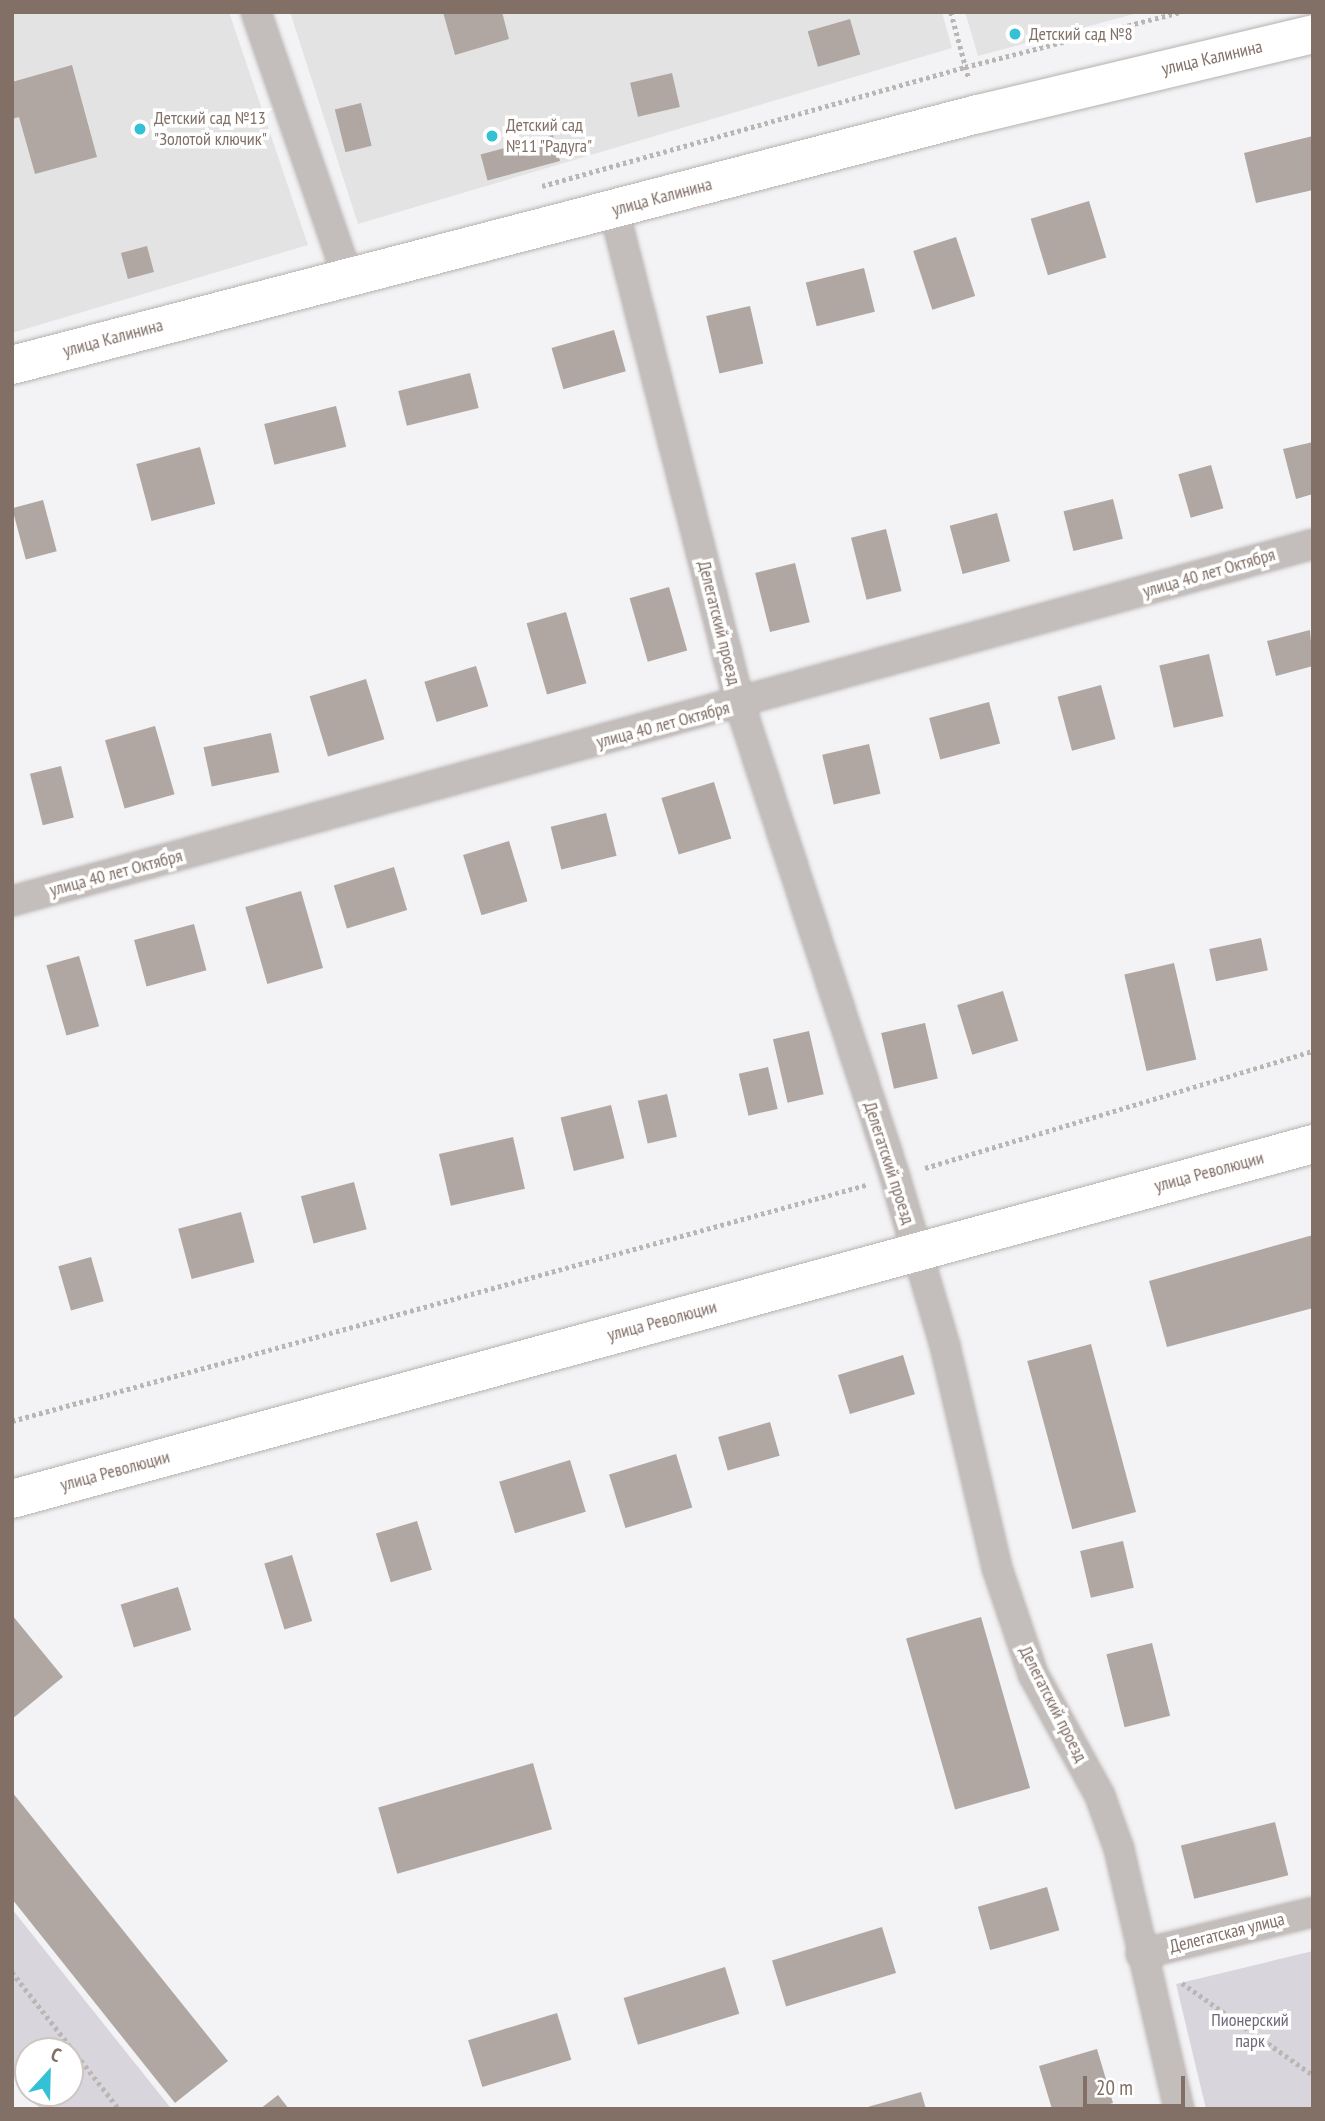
<!DOCTYPE html>
<meta charset="utf-8">
<style>
body{margin:0}
#map{position:relative;width:1325px;height:2121px;overflow:hidden;background:#f3f3f6;font-family:"PT Sans Narrow",sans-serif}
div>[style]{position:absolute}
.built>*{inset:0;background:#e4e3e4}
.green>*{inset:0;background:#d9d5dd}
.building>*{inset:0;background:#b0a7a2;transform-origin:0 0}
.path>*{height:4.5px;margin-top:-2.25px;transform-origin:0;background:repeating-linear-gradient(90deg,#bab6b4 0 3.5px,transparent 0 7px)}
.roads{filter:drop-shadow(0 0 2px #b8b1ae) drop-shadow(0 0 2px #b8b1ae)}
.street>*{height:28px;margin:-14px;padding:0 14px;transform-origin:14px;border-radius:14px;background:#c3bebb}
.secondary>*{height:38px;margin:-19px;padding:0 19px;transform-origin:19px;border-radius:19px;background:#fff}
.dots>*{width:19px;height:19px;translate:-50% -50%;box-sizing:border-box;border:4px solid #fff;border-radius:50%}
span{translate:-50% -50%;white-space:nowrap;text-align:center;line-height:1.15;-webkit-text-stroke:7px #fff;paint-order:stroke}
.poi-label{font-size:18px;color:#827067}
.left{translate:0 -50%;text-align:left}
.street-label{font-size:18px;color:#827067}
.park-label{font-size:18px;color:#73667a}
.frame{position:absolute;inset:0;border:14px solid #827067;pointer-events:none}
.north{position:absolute;left:14px;top:2037px;width:70px;height:70px;box-sizing:border-box;background:#fff;border:2px solid #cdc6c2;border-radius:50%;rotate:22deg;font-size:19px;font-weight:700;line-height:28px;text-align:center;color:#827067}
.north::after{content:'';display:block;margin:auto;width:24px;height:32px;background:#34c1d5;clip-path:polygon(50% 0,100% 100%,50% 72%,0 100%)}
.scale{position:absolute;left:1083px;top:2076px;width:102px;height:32px;box-sizing:border-box;border:4px solid #827067;border-top:0;padding-left:9px;font-size:21px;line-height:24px;white-space:nowrap;color:#827067;-webkit-text-stroke:5px #fff;paint-order:stroke}
</style>
<div id="map">
<div class="built">
<i style="clip-path:polygon(12px 12px,229px 12px,308px 245px,12px 333px)"></i>
<i style="clip-path:polygon(290px 12px,942px 12px,952px 48px,358px 224px)"></i>
<i style="clip-path:polygon(965px 12px,1141px 12px,978px 56px)"></i>
</div>
<div class="green">
<i style="clip-path:polygon(evenodd,12px 1909px,170px 2107px,40px 2109px,12px 2074px,12px 1909px,28px 2051px,70px 2051px,70px 2093px,28px 2093px,28px 2051px)"></i>
<i style="clip-path:polygon(1313px 1951px,1313px 2109px,1206px 2109px,1176px 1984px)"></i>
</div>
<div class="building">
<i style="clip-path:polygon(443px 12px,502px 12px,509px 39px,455px 55px)"></i>
<i style="left:850px;top:19px;width:37px;height:44px;rotate:74deg"></i>
<i style="clip-path:polygon(72px 65px,97px 157px,35px 174px,19px 117px,12px 119px,12px 82px)"></i>
<i style="left:672px;top:73px;width:35px;height:43px;rotate:77deg"></i>
<i style="left:361px;top:103px;width:44px;height:27px;rotate:76deg"></i>
<i style="left:553px;top:135px;width:27px;height:75px;rotate:75deg"></i>
<i style="clip-path:polygon(1313px 136px,1313px 190px,1256px 203px,1244px 153px)"></i>
<i style="left:1089px;top:201px;width:59px;height:61px;rotate:73deg"></i>
<i style="left:956px;top:237px;width:62px;height:45px;rotate:72deg"></i>
<i style="left:147px;top:246px;width:27px;height:27px;rotate:75deg"></i>
<i style="left:864px;top:268px;width:45px;height:60px;rotate:76deg"></i>
<i style="left:750px;top:306px;width:59px;height:45px;rotate:77deg"></i>
<i style="left:614px;top:330px;width:43px;height:65px;rotate:74deg"></i>
<i style="left:470px;top:373px;width:36px;height:74px;rotate:76deg"></i>
<i style="left:336px;top:406px;width:42px;height:74px;rotate:76deg"></i>
<i style="clip-path:polygon(1313px 442px,1313px 494px,1296px 499px,1283px 449px)"></i>
<i style="left:200px;top:447px;width:59px;height:66px;rotate:75deg"></i>
<i style="left:1211px;top:465px;width:45px;height:34px;rotate:74deg"></i>
<i style="left:1113px;top:499px;width:41px;height:51px;rotate:76deg"></i>
<i style="left:43px;top:500px;width:53px;height:32px;rotate:75deg"></i>
<i style="left:997px;top:513px;width:50px;height:49px;rotate:75deg"></i>
<i style="left:886px;top:529px;width:64px;height:36px;rotate:76deg"></i>
<i style="left:795px;top:563px;width:61px;height:41px;rotate:76deg"></i>
<i style="left:669px;top:587px;width:66px;height:41px;rotate:74deg"></i>
<i style="left:566px;top:612px;width:74px;height:41px;rotate:74deg"></i>
<i style="clip-path:polygon(1310px 630px,1313px 666px,1276px 676px,1267px 641px)"></i>
<i style="left:1209px;top:654px;width:64px;height:51px;rotate:77deg"></i>
<i style="left:476px;top:666px;width:42px;height:54px;rotate:73deg"></i>
<i style="left:366px;top:679px;width:63px;height:59px;rotate:73deg"></i>
<i style="left:1101px;top:685px;width:56px;height:45px;rotate:75deg"></i>
<i style="left:989px;top:702px;width:43px;height:62px;rotate:75deg"></i>
<i style="left:155px;top:726px;width:71px;height:52px;rotate:74deg"></i>
<i style="left:271px;top:733px;width:40px;height:69px;rotate:78deg"></i>
<i style="left:869px;top:744px;width:51px;height:48px;rotate:77deg"></i>
<i style="left:61px;top:766px;width:53px;height:32px;rotate:76deg"></i>
<i style="left:714px;top:782px;width:59px;height:55px;rotate:73deg"></i>
<i style="left:606px;top:813px;width:44px;height:57px;rotate:76deg"></i>
<i style="left:509px;top:841px;width:63px;height:48px;rotate:73deg"></i>
<i style="left:394px;top:867px;width:45px;height:63px;rotate:73deg"></i>
<i style="left:301px;top:891px;width:80px;height:58px;rotate:74deg"></i>
<i style="left:194px;top:924px;width:48px;height:62px;rotate:75deg"></i>
<i style="left:1261px;top:938px;width:33px;height:53px;rotate:78deg"></i>
<i style="left:79px;top:956px;width:73px;height:34px;rotate:74deg"></i>
<i style="left:1174px;top:963px;width:99px;height:51px;rotate:77deg"></i>
<i style="left:1003px;top:991px;width:52px;height:48px;rotate:73deg"></i>
<i style="left:925px;top:1023px;width:57px;height:45px;rotate:77deg"></i>
<i style="left:809px;top:1031px;width:65px;height:37px;rotate:77deg"></i>
<i style="left:768px;top:1067px;width:43px;height:30px;rotate:77deg"></i>
<i style="left:667px;top:1094px;width:44px;height:30px;rotate:77deg"></i>
<i style="left:611px;top:1105px;width:55px;height:52px;rotate:76deg"></i>
<i style="left:513px;top:1137px;width:53px;height:76px;rotate:77deg"></i>
<i style="left:354px;top:1182px;width:49px;height:55px;rotate:75deg"></i>
<i style="left:241px;top:1212px;width:52px;height:65px;rotate:75deg"></i>
<i style="clip-path:polygon(1313px 1235px,1313px 1308px,1167px 1347px,1149px 1281px)"></i>
<i style="left:91px;top:1257px;width:46px;height:34px;rotate:74deg"></i>
<i style="left:1091px;top:1344px;width:174px;height:66px;rotate:75deg"></i>
<i style="left:903px;top:1355px;width:41px;height:68px;rotate:73deg"></i>
<i style="left:770px;top:1422px;width:35px;height:54px;rotate:74deg"></i>
<i style="left:676px;top:1454px;width:56px;height:70px;rotate:73deg"></i>
<i style="left:570px;top:1460px;width:54px;height:74px;rotate:73deg"></i>
<i style="left:417px;top:1521px;width:51px;height:43px;rotate:73deg"></i>
<i style="left:1123px;top:1541px;width:48px;height:44px;rotate:77deg"></i>
<i style="left:292px;top:1555px;width:69px;height:29px;rotate:73deg"></i>
<i style="left:178px;top:1587px;width:45px;height:60px;rotate:73deg"></i>
<i style="clip-path:polygon(12px 1615px,63px 1677px,12px 1719px)"></i>
<i style="left:981px;top:1617px;width:178px;height:78px;rotate:74deg"></i>
<i style="left:1152px;top:1643px;width:75px;height:47px;rotate:76deg"></i>
<i style="left:533px;top:1763px;width:69px;height:161px;rotate:74deg"></i>
<i style="clip-path:polygon(12px 1792px,228px 2061px,175px 2103px,12px 1899px)"></i>
<i style="left:1275px;top:1822px;width:55px;height:97px;rotate:76deg"></i>
<i style="left:1047px;top:1887px;width:45px;height:72px;rotate:74deg"></i>
<i style="left:882px;top:1927px;width:48px;height:115px;rotate:73deg"></i>
<i style="left:725px;top:1967px;width:49px;height:106px;rotate:73deg"></i>
<i style="left:557px;top:2013px;width:49px;height:93px;rotate:73deg"></i>
<i style="clip-path:polygon(1097px 2049px,1113px 2103px,1094px 2109px,1052px 2109px,1039px 2066px)"></i>
<i style="clip-path:polygon(921px 2092px,926px 2109px,865px 2109px,864px 2108px)"></i>
<i style="clip-path:polygon(278px 2095px,289px 2109px,260px 2109px)"></i>
</div>
<div class="path">
<i style="left:951px;top:12px;width:69px;rotate:75deg"></i>
<i style="left:542px;top:186px;width:439px;rotate:-15.7deg"></i>
<i style="left:965px;top:67px;width:222px;rotate:-14.3deg"></i>
<i style="left:925px;top:1168px;width:405px;rotate:-16.8deg"></i>
<i style="left:12px;top:1421px;width:886px;rotate:-15.45deg"></i>
<i style="left:12px;top:1972px;width:174px;rotate:52deg"></i>
<i style="left:1182px;top:1983px;width:160px;rotate:35.1deg"></i>
</div>
<div class="roads">
<div class="street">
<i style="left:256px;top:12px;width:278px;rotate:70.9deg"></i>
<i style="left:614px;top:210px;width:511px;rotate:75.72deg"></i>
<i style="left:740px;top:705px;width:497px;rotate:71.8deg"></i>
<i style="left:895px;top:1177px;width:176px;rotate:73.5deg"></i>
<i style="left:945px;top:1346px;width:228px;rotate:76.8deg"></i>
<i style="left:997px;top:1568px;width:112px;rotate:71.2deg"></i>
<i style="left:1033px;top:1674px;width:139px;rotate:61.2deg"></i>
<i style="left:1100px;top:1796px;width:56px;rotate:70.3deg"></i>
<i style="left:1119px;top:1849px;width:267px;rotate:77deg"></i>
<i style="left:12px;top:901px;width:1349px;rotate:-15.34deg"></i>
<i style="left:1141px;top:1954px;width:177px;rotate:-13.7deg"></i>
</div>
<div class="secondary">
<i style="left:12px;top:365px;width:998px;rotate:-14.57deg"></i>
<i style="left:978px;top:114px;width:344px;rotate:-13.4deg"></i>
<i style="left:12px;top:1499px;width:1349px;rotate:-15.26deg"></i>
</div>
</div>
<div class="dots">
<i style="left:1015px;top:34px;background:#34c1d5"></i>
<i style="left:140px;top:129px;background:#34c1d5"></i>
<i style="left:492px;top:136px;background:#34c1d5"></i>
</div>
<div class="poi-label">
<span class="left" style="left:1029px;top:34px">Детский сад №8</span>
<span class="left" style="left:154px;top:129px">Детский сад №13<br>"Золотой ключик"</span>
<span class="left" style="left:506px;top:136px">Детский сад<br>№11 "Радуга"</span>
</div>
<div class="street-label">
<span style="left:1212px;top:58px;rotate:-13deg">улица Калинина</span>
<span style="left:662px;top:197px;rotate:-15deg">улица Калинина</span>
<span style="left:113px;top:338px;rotate:-15deg">улица Калинина</span>
<span style="left:1209px;top:573px;rotate:-16deg">улица 40 лет Октября</span>
<span style="left:719px;top:623px;rotate:76deg">Делегатский проезд</span>
<span style="left:663px;top:725px;rotate:-15deg">улица 40 лет Октября</span>
<span style="left:116px;top:873px;rotate:-15deg">улица 40 лет Октября</span>
<span style="left:889px;top:1163px;rotate:72deg">Делегатский проезд</span>
<span style="left:1209px;top:1172px;rotate:-15deg">улица Революции</span>
<span style="left:662px;top:1321px;rotate:-15deg">улица Революции</span>
<span style="left:115px;top:1471px;rotate:-15deg">улица Революции</span>
<span style="left:1053px;top:1704px;rotate:63deg">Делегатский проезд</span>
<span style="left:1227px;top:1933px;rotate:-14deg">Делегатская улица</span>
</div>
<div class="park-label">
<span style="left:1250px;top:2031px">Пионерский<br>парк</span>
</div>
<div class="frame"></div>
<div class="north">С</div>
<div class="scale">20 m</div>
</div>
